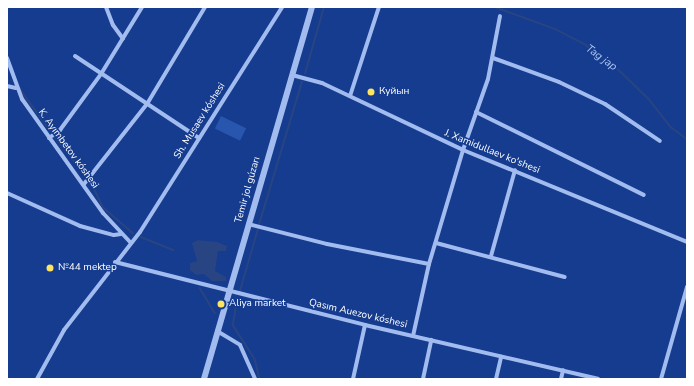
<!DOCTYPE html>
<meta charset="utf-8">
<style>
body{margin:0}
#map{position:relative;width:694px;height:386px;overflow:hidden;background:#163c8f;font-family:"Nunito Sans",sans-serif}
div>[style]{position:absolute}
.green>*{inset:0;background:#2855ae;transform-origin:0 0}
.water>*{inset:0;background:#284482}
.stream>*{height:1.5px;margin:-0.75px;padding:0 0.75px;transform-origin:0.75px;border-radius:0.75px;background:#284482}
.minor>*{height:4px;margin:-2px;padding:0 2px;transform-origin:2px;border-radius:2px;background:#a2bcf0}
.tertiary>*{height:5.5px;margin:-2.75px;padding:0 2.75px;transform-origin:2.75px;border-radius:2.75px;background:#a2bcf0}
.dots>*{width:11px;height:11px;translate:-50% -50%;box-sizing:border-box;border:2px solid #163c8f;border-radius:50%}
span{translate:-50% -50%;white-space:nowrap;text-align:center;line-height:1.15;-webkit-text-stroke:3px #163c8f;paint-order:stroke}
.poi-label{font-size:10px;color:#fff}
.left{translate:0 -50%;text-align:left}
.street-label{font-size:10px;color:#fff}
.water-label{font-size:11px;color:#aec7f7;font-style:italic}
.frame{position:absolute;inset:0;border:8px solid #fff;pointer-events:none}
</style>
<div id="map">
<div class="green">
<i style="left:221px;top:116px;width:28px;height:14px;rotate:26deg"></i>
</div>
<div class="water">
<i style="clip-path:polygon(198px 240px,217px 242px,227px 246px,226px 251px,218px 251px,215px 271px,226px 277px,226px 281px,212px 281px,204px 274px,196px 275px,190px 270px,190px 263px,197px 261px,192px 243px)"></i>
</div>
<div class="stream">
<i style="left:495px;top:7px;width:64px;rotate:20.1deg"></i>
<i style="left:555px;top:29px;width:35px;rotate:27deg"></i>
<i style="left:586px;top:45px;width:41px;rotate:37.1deg"></i>
<i style="left:619px;top:70px;width:42px;rotate:44deg"></i>
<i style="left:649px;top:99px;width:36px;rotate:52deg"></i>
<i style="left:671px;top:127px;width:20px;rotate:37deg"></i>
<i style="left:305px;top:74px;width:70px;rotate:-74.2deg"></i>
<i style="left:7px;top:80px;width:1px"></i>
<i style="left:20px;top:89px;width:51px;rotate:53.8deg"></i>
<i style="left:55px;top:137px;width:50px;rotate:51.5deg"></i>
<i style="left:91px;top:182px;width:28px;rotate:64deg"></i>
<i style="left:103px;top:207px;width:40px;rotate:41deg"></i>
<i style="left:259px;top:225px;width:149px;rotate:-73.3deg"></i>
<i style="left:141px;top:237px;width:35px;rotate:22deg"></i>
<i style="left:200px;top:288px;width:29px;rotate:59deg"></i>
<i style="left:240px;top:291px;width:65px;rotate:-73.8deg"></i>
<i style="left:238px;top:298px;width:27px;rotate:100deg"></i>
<i style="left:233px;top:325px;width:40px;rotate:57.1deg"></i>
<i style="left:255px;top:359px;width:21px;rotate:76deg"></i>
</div>
<div class="minor">
<i style="left:106px;top:7px;width:19px;rotate:69deg"></i>
<i style="left:113px;top:25px;width:17px;rotate:54deg"></i>
<i style="left:75px;top:56px;width:149px;rotate:33.5deg"></i>
<i style="left:7px;top:58px;width:44px;rotate:69.9deg"></i>
<i style="left:22px;top:99px;width:140px;rotate:54.6deg"></i>
<i style="left:103px;top:213px;width:40px;rotate:47deg"></i>
<i style="left:493px;top:58px;width:70px;rotate:20deg"></i>
<i style="left:559px;top:82px;width:51px;rotate:25.6deg"></i>
<i style="left:605px;top:104px;width:66px;rotate:33.9deg"></i>
<i style="left:292px;top:75px;width:31px;rotate:15deg"></i>
<i style="left:322px;top:83px;width:156px;rotate:25.4deg"></i>
<i style="left:463px;top:150px;width:242px;rotate:22.3deg"></i>
<i style="left:7px;top:86px;width:9px;rotate:13deg"></i>
<i style="left:350px;top:96px;width:94px;rotate:-72deg"></i>
<i style="left:476px;top:112px;width:187px;rotate:26.3deg"></i>
<i style="left:49px;top:138px;width:14px;rotate:-36deg"></i>
<i style="left:60px;top:130px;width:69px;rotate:-53.8deg"></i>
<i style="left:101px;top:74px;width:79px;rotate:-58.5deg"></i>
<i style="left:84px;top:184px;width:102px;rotate:-51.8deg"></i>
<i style="left:147px;top:104px;width:113px;rotate:-59.1deg"></i>
<i style="left:7px;top:193px;width:80px;rotate:24.3deg"></i>
<i style="left:80px;top:226px;width:35px;rotate:15deg"></i>
<i style="left:114px;top:235px;width:7px;rotate:-8deg"></i>
<i style="left:248px;top:224px;width:81px;rotate:14.2deg"></i>
<i style="left:327px;top:244px;width:104px;rotate:11.1deg"></i>
<i style="left:436px;top:243px;width:133px;rotate:14.8deg"></i>
<i style="left:491px;top:256px;width:89px;rotate:-74.4deg"></i>
<i style="left:115px;top:262px;width:258px;rotate:14.1deg"></i>
<i style="left:365px;top:325px;width:239px;rotate:13deg"></i>
<i style="left:217px;top:331px;width:27px;rotate:31deg"></i>
<i style="left:240px;top:345px;width:37px;rotate:66deg"></i>
<i style="left:413px;top:336px;width:74px;rotate:-77.5deg"></i>
<i style="left:429px;top:264px;width:119px;rotate:-73.4deg"></i>
<i style="left:463px;top:150px;width:75px;rotate:-70.6deg"></i>
<i style="left:488px;top:79px;width:64px;rotate:-79.2deg"></i>
<i style="left:37px;top:379px;width:56px;rotate:-61.1deg"></i>
<i style="left:64px;top:330px;width:124px;rotate:-52.2deg"></i>
<i style="left:140px;top:232px;width:266px;rotate:-57.7deg"></i>
<i style="left:353px;top:379px;width:55px;rotate:-77.5deg"></i>
<i style="left:423px;top:379px;width:40px;rotate:-78deg"></i>
<i style="left:496px;top:379px;width:23px;rotate:-77deg"></i>
<i style="left:561px;top:379px;width:9px;rotate:-77deg"></i>
<i style="left:661px;top:379px;width:96px;rotate:-74.2deg"></i>
</div>
<div class="tertiary">
<i style="left:204px;top:379px;width:387px;rotate:-73.8deg"></i>
</div>
<div class="dots">
<i style="left:371px;top:92px;background:#ffe461"></i>
<i style="left:50px;top:268px;background:#ffe461"></i>
<i style="left:221px;top:304px;background:#ffe461"></i>
</div>
<div class="poi-label">
<span class="left" style="left:379px;top:92px">Куйын</span>
<span class="left" style="left:58px;top:268px">№44 mektep</span>
<span class="left" style="left:229px;top:304px">Aliya market</span>
</div>
<div class="street-label">
<span style="left:200px;top:121px;rotate:-58deg">Sh. Musaev kóshesi</span>
<span style="left:68px;top:149px;rotate:54deg">K. Ayımbetov kóshesi</span>
<span style="left:492px;top:152px;rotate:22deg">J. Xamidullaev ko'shesi</span>
<span style="left:248px;top:190px;rotate:-74deg">Temir jol gúzarı</span>
<span style="left:358px;top:314px;rotate:13deg">Qasım Auezov kóshesi</span>
</div>
<div class="water-label">
<span style="left:601px;top:58px;rotate:36deg">Tag jap</span>
</div>
<div class="frame"></div>
</div>
